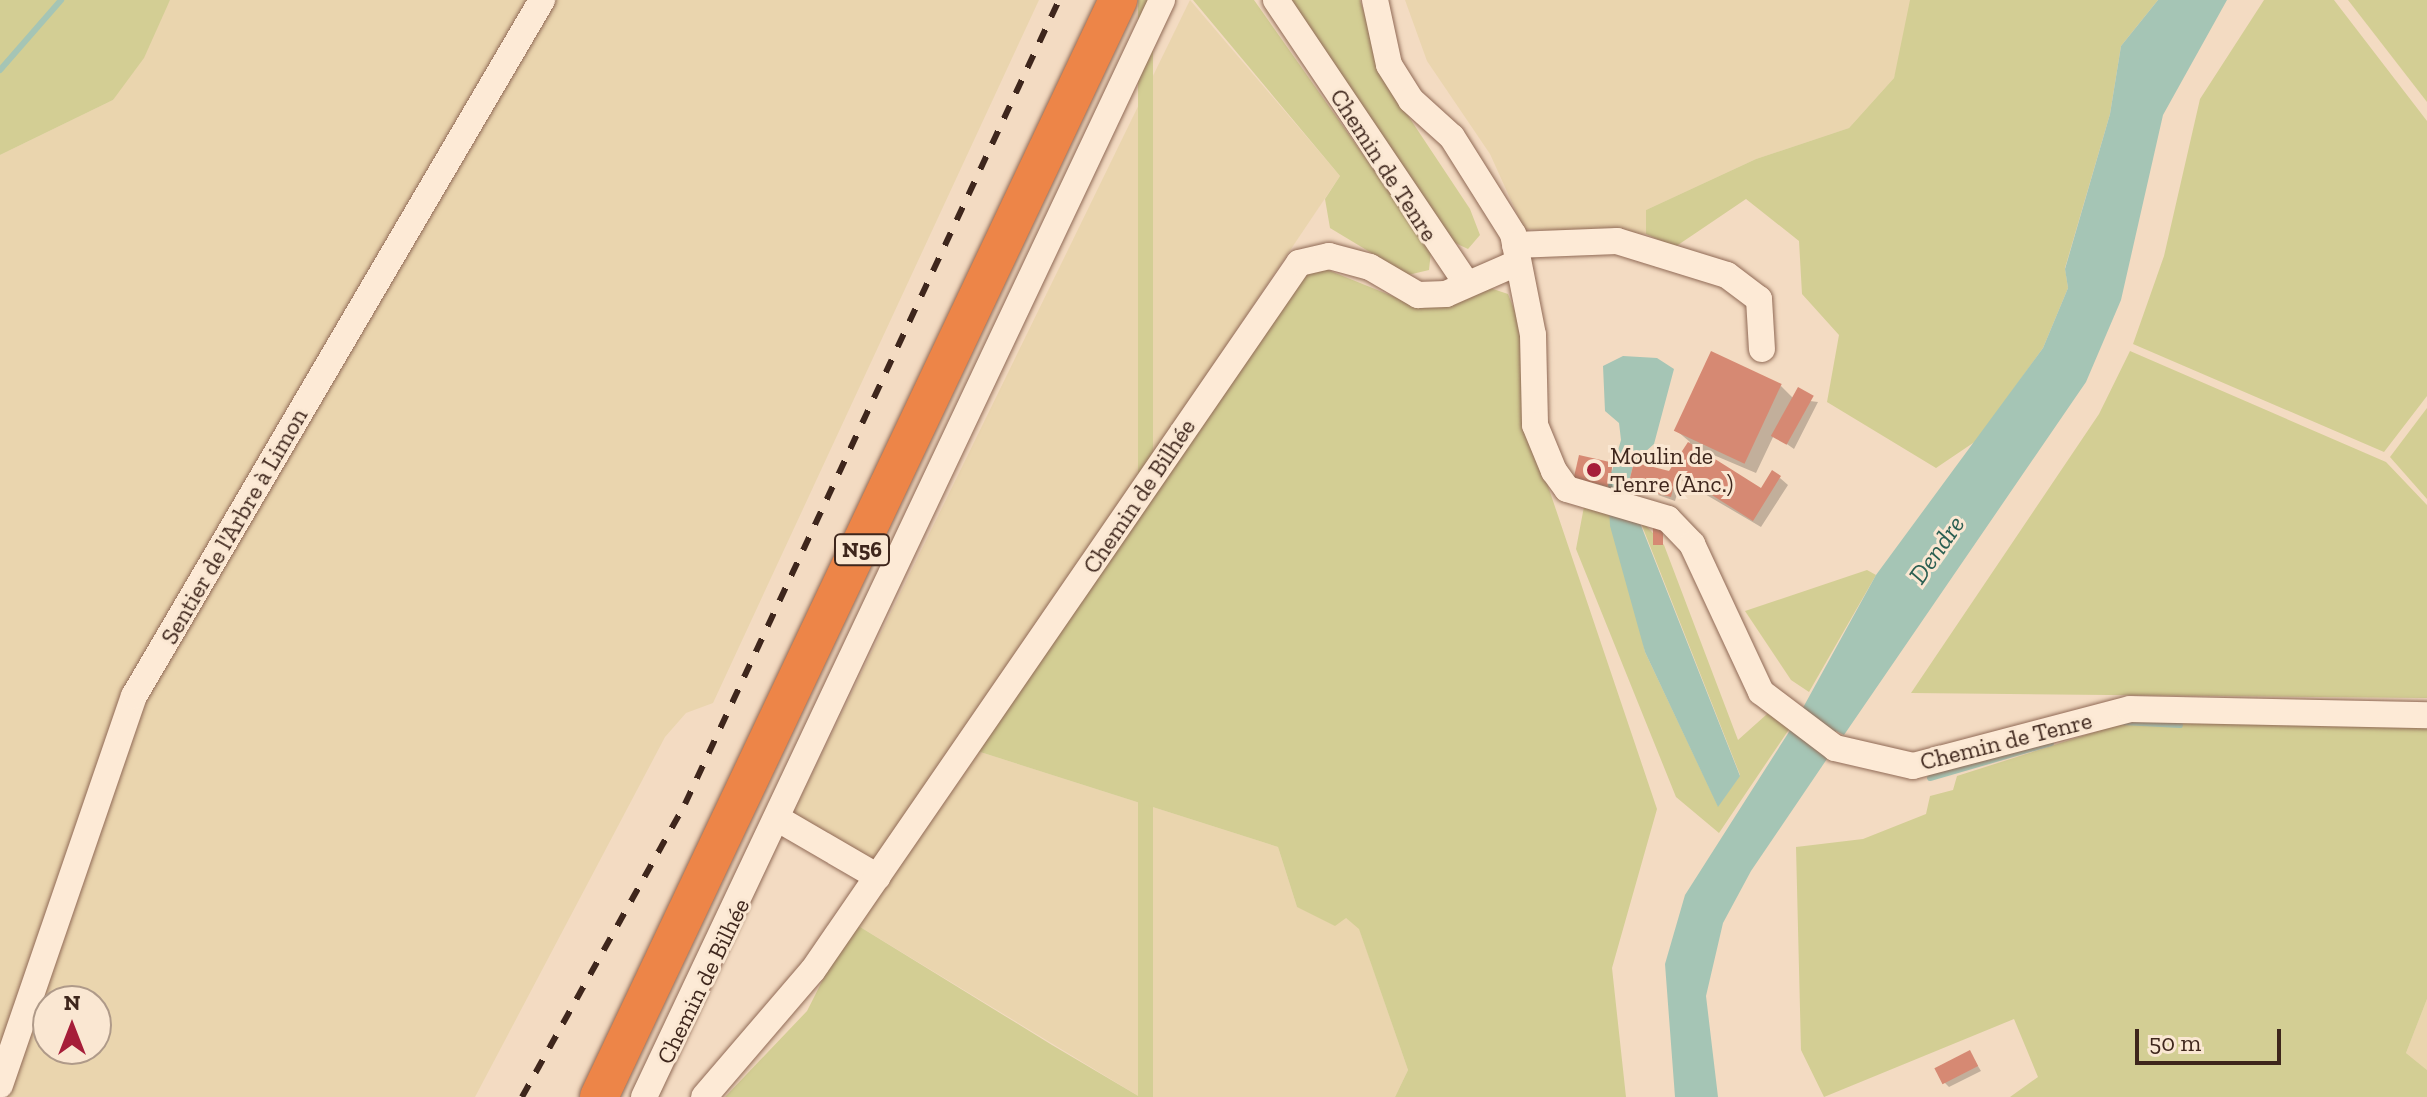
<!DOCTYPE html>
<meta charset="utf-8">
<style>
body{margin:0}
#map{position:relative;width:2427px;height:1097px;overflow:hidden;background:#f3dbc2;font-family:"Zilla Slab",serif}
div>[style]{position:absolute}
.farmland>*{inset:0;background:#ead5ae}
.green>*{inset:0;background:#d3ce94;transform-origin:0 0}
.water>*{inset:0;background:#a5c5b5}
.shadow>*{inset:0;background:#0003}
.stream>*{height:6px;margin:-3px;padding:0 3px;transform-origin:3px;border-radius:3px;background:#a5c5b5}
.building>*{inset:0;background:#d68973;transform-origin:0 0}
.roads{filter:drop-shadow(0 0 2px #906a56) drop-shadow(0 0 2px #906a56)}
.minor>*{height:26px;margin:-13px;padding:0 13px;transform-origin:13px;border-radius:13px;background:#fdead6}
.highway>*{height:38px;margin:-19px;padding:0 19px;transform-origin:19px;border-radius:19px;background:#ed8548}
.rail>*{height:6px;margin-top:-3px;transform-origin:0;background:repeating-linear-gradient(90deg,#3e261c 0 14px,transparent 0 28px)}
.dots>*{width:22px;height:22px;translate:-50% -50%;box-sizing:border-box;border:4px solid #fae7d2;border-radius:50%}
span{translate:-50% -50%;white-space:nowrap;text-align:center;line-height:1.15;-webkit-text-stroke:6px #fae7d2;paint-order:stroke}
.shield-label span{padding:2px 6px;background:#fae7d2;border:2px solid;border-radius:6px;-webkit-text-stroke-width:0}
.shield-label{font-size:22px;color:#3e261c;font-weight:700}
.street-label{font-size:24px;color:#3e261c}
.poi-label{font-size:24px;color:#3e261c}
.left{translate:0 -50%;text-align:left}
.water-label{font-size:26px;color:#2a5f52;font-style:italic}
.north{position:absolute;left:32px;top:985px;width:80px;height:80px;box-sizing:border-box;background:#fae7d2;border:2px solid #af9a89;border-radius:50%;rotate:0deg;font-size:22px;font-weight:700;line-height:32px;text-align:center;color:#3e261c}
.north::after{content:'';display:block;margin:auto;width:28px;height:36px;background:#a61e39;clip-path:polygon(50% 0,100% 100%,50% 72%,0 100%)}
.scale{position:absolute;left:2135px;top:1029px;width:146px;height:36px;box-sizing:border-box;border:4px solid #3e261c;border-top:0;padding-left:10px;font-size:24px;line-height:28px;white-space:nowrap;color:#3e261c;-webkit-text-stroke:6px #fae7d2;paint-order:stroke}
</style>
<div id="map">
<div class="farmland">
<i style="clip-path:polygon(170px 0,536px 0,181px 603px,0 1071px,0 155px,113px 100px)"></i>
<i style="clip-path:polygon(evenodd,547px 0,1039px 0,713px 703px,686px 713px,665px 737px,475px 1097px,2px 1097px,125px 727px,547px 0,48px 1001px,96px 1001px,96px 1049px,48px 1049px,48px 1001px)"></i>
<i style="clip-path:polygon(1190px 0,1340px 176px,875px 869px,790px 819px)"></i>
<i style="clip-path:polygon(1405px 0,1910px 0,1911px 15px,1894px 78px,1849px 128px,1756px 159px,1646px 210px,1646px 234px,1524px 229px,1490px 154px,1427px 61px)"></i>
<i style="clip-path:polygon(974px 750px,1278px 847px,1297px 907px,1346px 918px,1359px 928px,1408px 1070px,1395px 1097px,1140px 1097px,852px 922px)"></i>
<i style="clip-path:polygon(2427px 999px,2427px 1070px,2406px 1053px)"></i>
</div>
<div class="green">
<i style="clip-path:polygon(0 0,170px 0,144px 58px,113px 100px,0 155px)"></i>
<i style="left:1138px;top:0;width:15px;height:1213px"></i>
<i style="clip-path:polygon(1193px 0,1254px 0,1431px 251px,1429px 270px,1408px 275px,1330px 228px,1325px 199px,1340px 176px)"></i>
<i style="clip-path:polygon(1291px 0,1360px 0,1387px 84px,1470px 209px,1480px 235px,1468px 249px,1451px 241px)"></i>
<i style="clip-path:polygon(1910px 0,2158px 0,2121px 46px,2110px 114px,2065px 268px,2068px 288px,2043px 348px,1976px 441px,1936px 468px,1827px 402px,1839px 335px,1802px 294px,1799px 241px,1746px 199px,1675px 247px,1646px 234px,1646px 210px,1756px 159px,1849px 128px,1894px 78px)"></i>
<i style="clip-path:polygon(2264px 0,2334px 0,2427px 121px,2427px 396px,2384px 452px,2133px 344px,2164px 256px,2200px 99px)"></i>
<i style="clip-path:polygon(2348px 0,2427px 0,2427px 102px)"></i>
<i style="clip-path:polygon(1323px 268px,1422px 308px,1487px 287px,1508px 294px,1520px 324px,1523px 412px,1657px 809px,1612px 968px,1626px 1097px,1395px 1097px,1408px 1070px,1359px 929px,1346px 918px,1335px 926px,1297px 907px,1278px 847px,974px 750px,1301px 274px)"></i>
<i style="clip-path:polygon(2130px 351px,2386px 462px,2427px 505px,2427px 698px,1911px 693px,2099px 414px)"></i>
<i style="clip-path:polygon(2427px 408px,2427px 499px,2390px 457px)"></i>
<i style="clip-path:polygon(1586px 496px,1614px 502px,1645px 652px,1718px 806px,1740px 775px,1639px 518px,1664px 545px,1738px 740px,1776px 706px,1796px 719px,1719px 833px,1676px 797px,1576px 549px)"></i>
<i style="clip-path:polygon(1867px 570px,1876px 575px,1809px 692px,1791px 680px,1745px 611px)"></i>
<i style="clip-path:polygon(2142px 717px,2427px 721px,2427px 999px,2406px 1053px,2427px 1070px,2427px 1097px,2010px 1097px,2038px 1077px,2014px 1019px,1824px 1097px,1801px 1050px,1796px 847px,1863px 839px,1926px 814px,1930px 796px,1953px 790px,1957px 776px)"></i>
<i style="clip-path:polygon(852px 922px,1052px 1045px,1140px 1097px,725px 1097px,807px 1011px)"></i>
</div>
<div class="water">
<i style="clip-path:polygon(2158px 0,2227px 0,2163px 115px,2121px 300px,2086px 382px,1844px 735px,1836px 731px,1825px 748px,1831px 753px,1751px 871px,1723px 923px,1706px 996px,1718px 1097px,1675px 1097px,1665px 964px,1685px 895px,1794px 724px,1876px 575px,2043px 348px,2068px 288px,2065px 269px,2110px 114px,2121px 46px)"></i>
<i style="clip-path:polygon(1623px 356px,1657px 358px,1674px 369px,1654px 444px,1634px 462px,1627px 490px,1740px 776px,1718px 807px,1645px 652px,1610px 526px,1608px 485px,1621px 440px,1619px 423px,1605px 411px,1603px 366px)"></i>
</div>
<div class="shadow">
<i style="clip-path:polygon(1781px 386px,1794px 399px,1818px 402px,1794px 449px,1774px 435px,1756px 473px,1690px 445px,1761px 490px,1780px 478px,1788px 485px,1761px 527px,1681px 480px,1675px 501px,1630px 485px,1670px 473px,1690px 442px,1677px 431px)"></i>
<i style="clip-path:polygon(1612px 465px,1612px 489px,1576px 477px)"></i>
<i style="clip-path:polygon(1970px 1053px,1981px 1071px,1949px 1087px,1944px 1082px)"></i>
</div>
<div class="stream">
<i style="left:0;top:70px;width:93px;rotate:-48.9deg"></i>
<i style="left:2123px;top:722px;width:57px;rotate:3deg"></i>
<i style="left:1930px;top:778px;width:126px;rotate:-16.1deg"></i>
</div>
<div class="building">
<i style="left:1711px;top:351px;width:78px;height:88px;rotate:25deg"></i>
<i style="left:1798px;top:387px;width:18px;height:56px;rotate:29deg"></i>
<i style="clip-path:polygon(1688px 442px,1761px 488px,1772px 470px,1781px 476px,1753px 521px,1677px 473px,1671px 497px,1628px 486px,1634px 462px,1669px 471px)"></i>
<i style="left:1579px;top:455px;width:35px;height:24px;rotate:13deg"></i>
<i style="left:1653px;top:525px;width:10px;height:20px"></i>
<i style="left:1970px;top:1050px;width:18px;height:40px;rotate:63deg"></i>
</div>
<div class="roads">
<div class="minor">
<i style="left:1276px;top:0;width:339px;rotate:56.1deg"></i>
<i style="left:1375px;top:0;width:66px;rotate:77.8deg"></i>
<i style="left:1389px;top:65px;width:41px;rotate:57.8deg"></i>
<i style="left:1411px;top:100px;width:55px;rotate:42.1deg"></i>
<i style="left:1452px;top:137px;width:115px;rotate:57.8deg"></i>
<i style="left:1513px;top:234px;width:103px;rotate:78.8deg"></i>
<i style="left:1533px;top:335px;width:90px;rotate:88.7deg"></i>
<i style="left:1535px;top:425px;width:50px;rotate:67.6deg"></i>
<i style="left:1554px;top:471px;width:22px;rotate:54deg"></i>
<i style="left:1567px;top:489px;width:105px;rotate:16.5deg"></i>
<i style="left:1668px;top:519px;width:35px;rotate:46deg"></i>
<i style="left:1692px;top:544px;width:163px;rotate:65deg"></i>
<i style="left:1761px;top:692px;width:93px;rotate:37.1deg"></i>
<i style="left:1835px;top:748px;width:80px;rotate:13deg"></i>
<i style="left:1913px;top:766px;width:224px;rotate:-14.7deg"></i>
<i style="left:2130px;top:709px;width:297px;rotate:1.2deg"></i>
<i style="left:1515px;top:245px;width:102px;rotate:-2.2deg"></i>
<i style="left:1617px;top:241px;width:115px;rotate:17.2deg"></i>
<i style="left:1727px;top:275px;width:40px;rotate:37deg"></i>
<i style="left:1759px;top:299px;width:50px;rotate:86.6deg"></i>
<i style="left:780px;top:820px;width:113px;rotate:30.2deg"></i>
<i style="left:0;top:1085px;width:411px;rotate:-71deg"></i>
<i style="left:134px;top:696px;width:807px;rotate:-59.62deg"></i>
<i style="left:644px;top:1097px;width:1213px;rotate:-64.72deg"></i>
<i style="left:704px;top:1097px;width:167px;rotate:-49.4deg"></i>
<i style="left:813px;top:970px;width:858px;rotate:-55.49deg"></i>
<i style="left:1299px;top:263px;width:31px;rotate:-13deg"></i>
<i style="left:1329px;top:256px;width:42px;rotate:15deg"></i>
<i style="left:1370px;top:267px;width:56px;rotate:30.3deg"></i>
<i style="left:1418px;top:295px;width:28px;rotate:-2deg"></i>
<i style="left:1446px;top:294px;width:77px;rotate:-23.6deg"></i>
</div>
<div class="highway">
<i style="left:599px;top:1097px;width:1214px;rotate:-64.68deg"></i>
</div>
</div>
<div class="rail">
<i style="left:522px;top:1097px;width:335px;rotate:-60.9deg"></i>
<i style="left:685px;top:804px;width:887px;rotate:-65.05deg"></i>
</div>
<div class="dots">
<i style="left:1594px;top:470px;background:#a61e39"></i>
</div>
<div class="shield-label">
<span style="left:862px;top:550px">N56</span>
</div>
<div class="street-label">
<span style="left:1384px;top:165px;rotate:57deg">Chemin de Tenre</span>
<span style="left:1139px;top:496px;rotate:-56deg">Chemin de Bilhée</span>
<span style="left:234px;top:526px;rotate:-60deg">Sentier de l'Arbre à Limon</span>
<span style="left:2006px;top:741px;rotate:-14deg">Chemin de Tenre</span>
<span style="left:703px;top:981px;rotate:-64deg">Chemin de Bilhée</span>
</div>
<div class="poi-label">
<span class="left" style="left:1610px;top:470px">Moulin de<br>Tenre (Anc.)</span>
</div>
<div class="water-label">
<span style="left:1937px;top:550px;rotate:-55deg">Dendre</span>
</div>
<div class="north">N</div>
<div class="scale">50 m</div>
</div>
